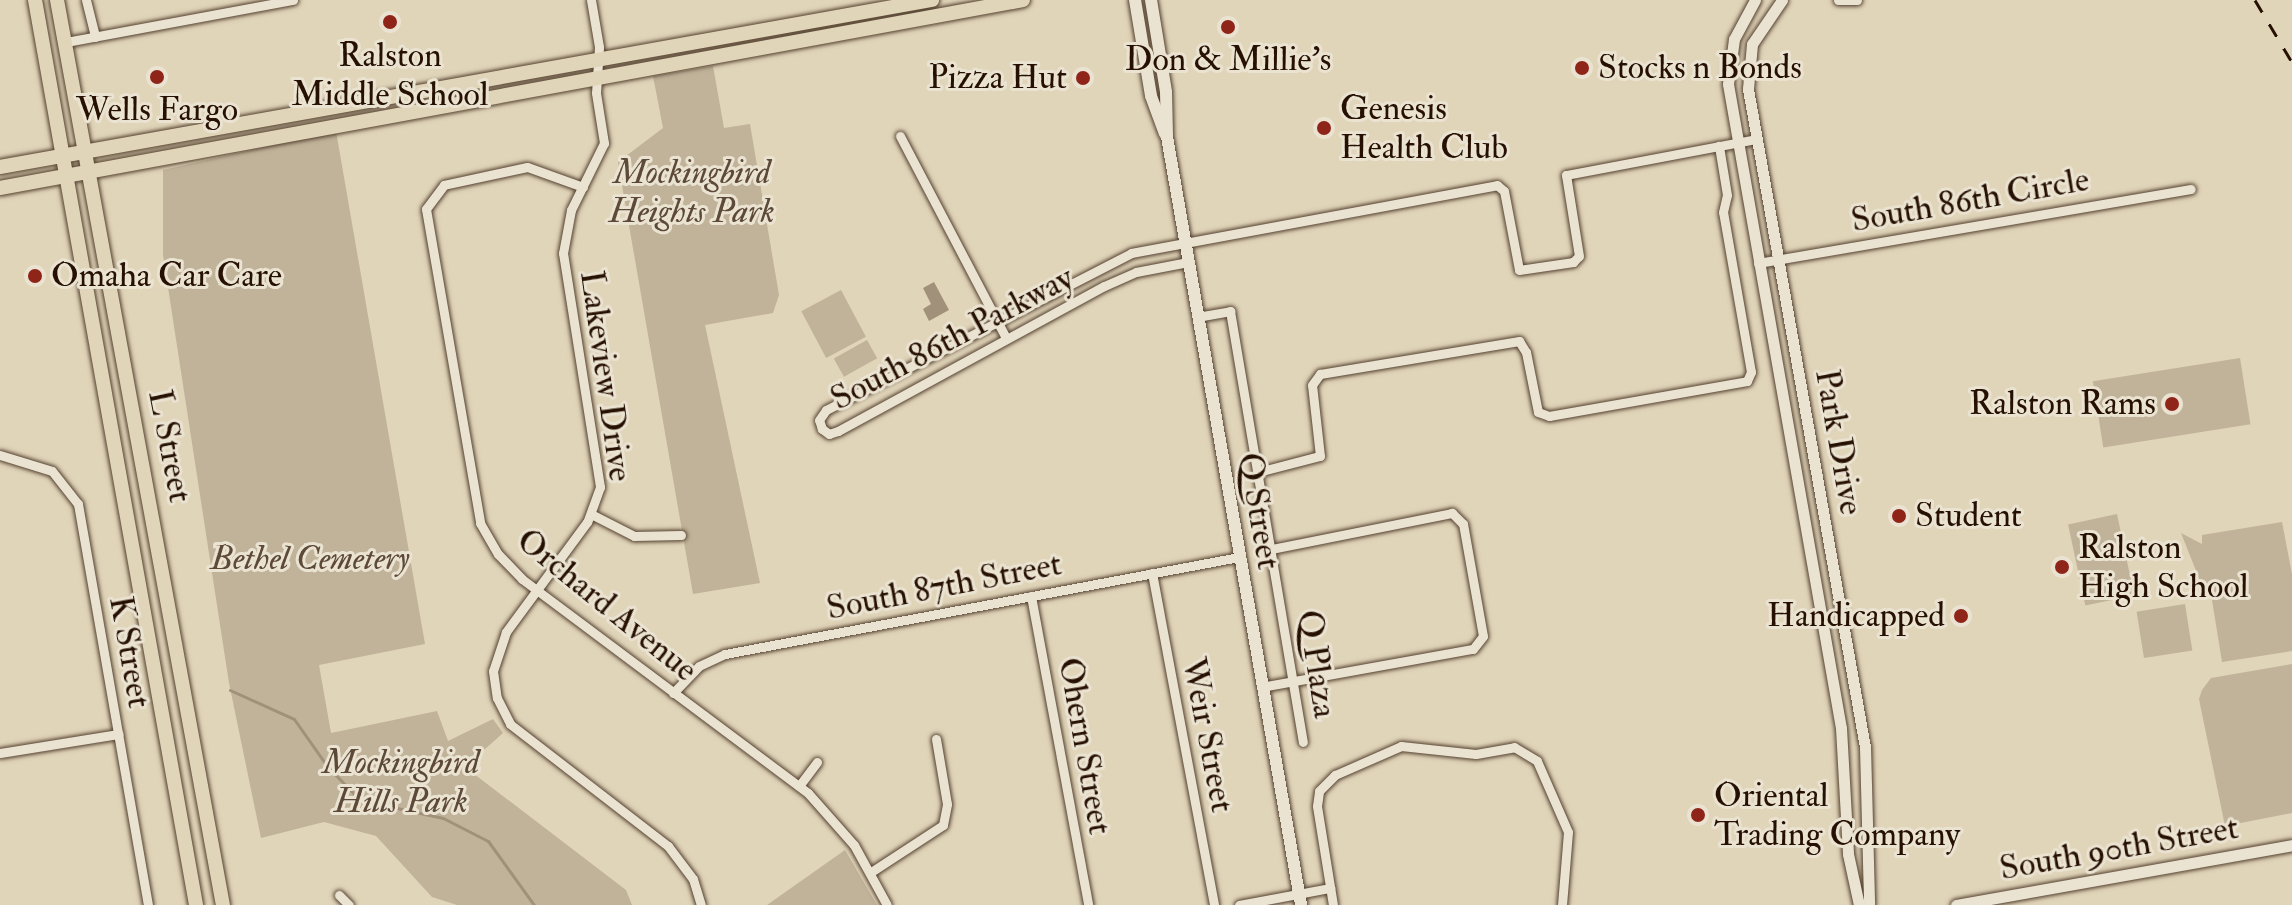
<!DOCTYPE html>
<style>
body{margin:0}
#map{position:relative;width:2292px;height:905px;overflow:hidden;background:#e0d4b9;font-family:"IM FELL Double Pica",serif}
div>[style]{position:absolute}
.green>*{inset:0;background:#c0b39a;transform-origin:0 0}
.water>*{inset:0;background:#a1917a}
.stream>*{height:3px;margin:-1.5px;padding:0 1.5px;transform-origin:1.5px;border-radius:1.5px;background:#a1917a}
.roads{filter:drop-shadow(0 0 2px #54412f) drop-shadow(0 0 2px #54412f)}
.minor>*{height:9px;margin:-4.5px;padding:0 4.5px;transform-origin:4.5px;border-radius:4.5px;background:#ebe3d2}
.tertiary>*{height:11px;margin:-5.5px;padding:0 5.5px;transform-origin:5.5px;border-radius:5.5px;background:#ebe3d2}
.secondary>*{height:12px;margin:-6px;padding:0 6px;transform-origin:6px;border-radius:6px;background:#ebe3d2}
.primary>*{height:14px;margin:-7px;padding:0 7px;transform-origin:7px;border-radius:7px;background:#e0d4b9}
.rail>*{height:3px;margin-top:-1.5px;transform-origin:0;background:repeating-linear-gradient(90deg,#261001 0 14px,transparent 0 28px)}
.dots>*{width:22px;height:22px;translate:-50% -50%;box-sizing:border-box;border:4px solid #ebe3d2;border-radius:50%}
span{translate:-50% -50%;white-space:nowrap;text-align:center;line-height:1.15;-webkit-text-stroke:6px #ebe3d2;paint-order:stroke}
.poi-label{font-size:34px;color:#261001}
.left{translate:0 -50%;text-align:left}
.right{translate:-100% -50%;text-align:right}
.park-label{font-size:34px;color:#5c4937;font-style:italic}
.street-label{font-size:34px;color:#261001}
</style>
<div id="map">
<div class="green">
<i style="clip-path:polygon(713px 66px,724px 128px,750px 124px,779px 295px,773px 313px,705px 325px,760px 583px,693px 594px,618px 162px,663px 128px,653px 76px)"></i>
<i style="clip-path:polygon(336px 131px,425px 644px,319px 665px,331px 733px,437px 711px,448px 741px,493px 719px,503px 733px,465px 767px,626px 890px,632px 905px,457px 905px,432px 897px,376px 836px,324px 822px,261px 838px,229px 683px,163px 255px,163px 170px)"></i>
<i style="left:841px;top:290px;width:53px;height:45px;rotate:62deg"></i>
<i style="left:867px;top:340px;width:21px;height:38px;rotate:61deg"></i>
<i style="left:2240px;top:358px;width:67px;height:149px;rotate:81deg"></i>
<i style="left:2117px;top:514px;width:83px;height:50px;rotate:78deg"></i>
<i style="clip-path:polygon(2282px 522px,2292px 574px,2292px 651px,2222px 662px,2211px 594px,2206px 596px,2181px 533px,2202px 544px,2202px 535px)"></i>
<i style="left:2185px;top:604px;width:47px;height:49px;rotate:81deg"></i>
<i style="clip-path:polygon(2292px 664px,2292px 813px,2225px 826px,2199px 699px,2202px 690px,2211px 678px)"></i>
<i style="clip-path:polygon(845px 850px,877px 905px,767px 905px)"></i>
</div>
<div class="water">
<i style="clip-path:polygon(934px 282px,949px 310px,929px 321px,923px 309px,931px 304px,923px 288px)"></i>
</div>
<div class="stream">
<i style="left:230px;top:690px;width:70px;rotate:24.4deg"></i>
<i style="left:294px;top:719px;width:57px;rotate:54.9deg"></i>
<i style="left:327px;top:766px;width:47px;rotate:45.9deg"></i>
<i style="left:360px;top:800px;width:85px;rotate:12.2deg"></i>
<i style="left:443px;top:818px;width:51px;rotate:27.1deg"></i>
<i style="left:488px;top:841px;width:79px;rotate:54.3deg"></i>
</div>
<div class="roads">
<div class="minor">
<i style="left:86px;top:0;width:38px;rotate:76deg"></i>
<i style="left:591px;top:0;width:48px;rotate:80.3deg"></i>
<i style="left:599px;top:47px;width:46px;rotate:93.7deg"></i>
<i style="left:596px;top:93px;width:51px;rotate:80.9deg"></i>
<i style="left:604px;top:143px;width:75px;rotate:116.2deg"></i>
<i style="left:571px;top:210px;width:44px;rotate:100.5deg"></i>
<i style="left:563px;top:253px;width:237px;rotate:81deg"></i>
<i style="left:600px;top:487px;width:37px;rotate:110deg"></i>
<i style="left:587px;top:522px;width:137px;rotate:126.4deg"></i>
<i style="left:506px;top:632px;width:41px;rotate:108.4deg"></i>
<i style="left:493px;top:671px;width:27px;rotate:82deg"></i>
<i style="left:497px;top:698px;width:29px;rotate:63deg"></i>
<i style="left:510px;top:724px;width:200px;rotate:37.7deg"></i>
<i style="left:668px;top:846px;width:41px;rotate:52.9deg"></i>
<i style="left:693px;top:879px;width:27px;rotate:73deg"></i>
<i style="left:1838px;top:0;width:19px"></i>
<i style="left:66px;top:42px;width:231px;rotate:-10.5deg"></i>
<i style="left:900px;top:136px;width:228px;rotate:62.3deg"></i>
<i style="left:583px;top:187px;width:59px;rotate:-160.3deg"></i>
<i style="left:527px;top:167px;width:85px;rotate:167.8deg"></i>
<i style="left:444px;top:185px;width:30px;rotate:127deg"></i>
<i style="left:426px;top:209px;width:319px;rotate:80.2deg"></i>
<i style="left:480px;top:523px;width:36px;rotate:60deg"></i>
<i style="left:498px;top:554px;width:35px;rotate:46deg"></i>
<i style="left:522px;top:579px;width:357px;rotate:36.8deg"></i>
<i style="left:808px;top:793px;width:69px;rotate:48.5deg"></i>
<i style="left:854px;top:845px;width:68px;rotate:61.2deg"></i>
<i style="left:1188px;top:262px;width:53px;rotate:169.1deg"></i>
<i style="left:1136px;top:272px;width:35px;rotate:156deg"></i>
<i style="left:1104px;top:286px;width:303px;rotate:151.4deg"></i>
<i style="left:838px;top:431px;width:9px;rotate:162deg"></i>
<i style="left:829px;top:434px;width:9px;rotate:-144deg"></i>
<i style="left:822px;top:429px;width:9px;rotate:-108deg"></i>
<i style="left:819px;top:420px;width:12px;rotate:-55deg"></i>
<i style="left:826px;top:410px;width:343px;rotate:-27.2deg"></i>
<i style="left:1131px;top:253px;width:372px;rotate:-10.5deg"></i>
<i style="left:1497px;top:185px;width:9px;rotate:41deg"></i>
<i style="left:1504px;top:191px;width:80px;rotate:79.2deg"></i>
<i style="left:1519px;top:270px;width:55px;rotate:-8.4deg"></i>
<i style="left:1573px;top:262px;width:8px;rotate:-45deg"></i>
<i style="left:1579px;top:256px;width:82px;rotate:-99.1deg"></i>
<i style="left:1566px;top:175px;width:194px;rotate:-10.7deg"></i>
<i style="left:1758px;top:263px;width:439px;rotate:-9.7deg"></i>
<i style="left:1197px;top:317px;width:34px;rotate:-10deg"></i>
<i style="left:1230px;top:311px;width:437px;rotate:80.4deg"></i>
<i style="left:0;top:455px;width:54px;rotate:17.1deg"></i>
<i style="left:52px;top:471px;width:42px;rotate:51.8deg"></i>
<i style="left:78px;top:504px;width:407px;rotate:80.1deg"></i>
<i style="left:1258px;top:472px;width:64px;rotate:-14.5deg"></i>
<i style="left:1320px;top:456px;width:71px;rotate:-96.4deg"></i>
<i style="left:1312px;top:385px;width:14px;rotate:-54deg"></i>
<i style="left:1320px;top:374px;width:202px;rotate:-9.4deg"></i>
<i style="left:1519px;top:341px;width:13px;rotate:58deg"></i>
<i style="left:1526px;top:352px;width:61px;rotate:78.7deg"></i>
<i style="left:1538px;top:412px;width:12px;rotate:20deg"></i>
<i style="left:1549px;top:416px;width:201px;rotate:-10deg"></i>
<i style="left:1747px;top:381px;width:10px;rotate:-66deg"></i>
<i style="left:1751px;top:372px;width:162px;rotate:-99.9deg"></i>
<i style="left:1723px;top:212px;width:17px;rotate:-77deg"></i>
<i style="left:1727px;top:195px;width:50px;rotate:-99.3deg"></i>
<i style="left:591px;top:514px;width:48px;rotate:27.1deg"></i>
<i style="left:634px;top:536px;width:47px;rotate:-1.2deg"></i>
<i style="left:1152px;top:573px;width:338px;rotate:79.4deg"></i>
<i style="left:1031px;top:596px;width:314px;rotate:79.5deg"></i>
<i style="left:1261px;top:687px;width:215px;rotate:-10.2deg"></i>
<i style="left:1473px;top:649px;width:16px;rotate:-52deg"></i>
<i style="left:1483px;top:636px;width:114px;rotate:-100.1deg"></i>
<i style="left:1463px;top:524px;width:16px;rotate:-135deg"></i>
<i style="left:1452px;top:513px;width:184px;rotate:168.7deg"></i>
<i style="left:673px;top:693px;width:37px;rotate:-46deg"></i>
<i style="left:699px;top:666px;width:29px;rotate:-25deg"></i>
<i style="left:725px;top:654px;width:523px;rotate:-10.69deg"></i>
<i style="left:0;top:753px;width:120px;rotate:-9.1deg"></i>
<i style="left:799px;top:786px;width:30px;rotate:-53deg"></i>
<i style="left:871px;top:872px;width:86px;rotate:-33.1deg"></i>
<i style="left:943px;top:825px;width:21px;rotate:-79deg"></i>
<i style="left:947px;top:804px;width:66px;rotate:-99.6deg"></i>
<i style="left:339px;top:895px;width:14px;rotate:45deg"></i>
<i style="left:1239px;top:905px;width:93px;rotate:-10.6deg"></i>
<i style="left:1333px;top:905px;width:100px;rotate:-99.2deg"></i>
<i style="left:1317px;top:806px;width:15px;rotate:-82deg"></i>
<i style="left:1319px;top:791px;width:23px;rotate:-45deg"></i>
<i style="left:1335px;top:775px;width:72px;rotate:-23.7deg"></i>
<i style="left:1401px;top:746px;width:75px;rotate:6.1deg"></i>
<i style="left:1476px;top:754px;width:39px;rotate:-10deg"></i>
<i style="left:1514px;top:747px;width:27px;rotate:31deg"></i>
<i style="left:1537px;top:761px;width:77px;rotate:66.4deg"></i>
<i style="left:1568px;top:832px;width:73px;rotate:94.7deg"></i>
</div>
<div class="tertiary">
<i style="left:1755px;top:0;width:44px;rotate:118.3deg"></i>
<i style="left:1734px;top:39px;width:45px;rotate:97.6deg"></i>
<i style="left:1728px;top:84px;width:654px;rotate:80.05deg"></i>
<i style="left:1841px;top:728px;width:126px;rotate:86.8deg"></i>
<i style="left:1848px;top:854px;width:52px;rotate:77.8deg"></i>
<i style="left:1782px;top:0;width:53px;rotate:124.3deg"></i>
<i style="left:1752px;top:44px;width:45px;rotate:95.1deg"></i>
<i style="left:1748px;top:89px;width:668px;rotate:79.92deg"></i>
<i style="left:1865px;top:747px;width:158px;rotate:88.5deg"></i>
<i style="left:1956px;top:905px;width:341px;rotate:-10.1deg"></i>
</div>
<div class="secondary">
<i style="left:1135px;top:0;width:97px;rotate:80.5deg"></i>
<i style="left:1151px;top:96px;width:40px;rotate:69.8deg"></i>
<i style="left:1151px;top:0;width:93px;rotate:80.7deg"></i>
<i style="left:1166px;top:92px;width:45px;rotate:88.7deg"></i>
<i style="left:1167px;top:137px;width:780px;rotate:80.1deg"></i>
</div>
<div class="primary">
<i style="left:35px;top:0;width:919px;rotate:79.91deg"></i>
<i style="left:57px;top:0;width:920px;rotate:79.61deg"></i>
<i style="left:0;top:167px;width:947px;rotate:-10.16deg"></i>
<i style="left:0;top:188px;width:1040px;rotate:-10.41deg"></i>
</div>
</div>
<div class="rail">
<i style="left:2255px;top:0;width:72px;rotate:59.2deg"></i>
</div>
<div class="dots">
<i style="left:390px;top:22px;background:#8f2418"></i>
<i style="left:1228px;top:27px;background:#8f2418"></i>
<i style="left:1582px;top:68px;background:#8f2418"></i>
<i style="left:157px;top:77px;background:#8f2418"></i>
<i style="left:1083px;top:78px;background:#8f2418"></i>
<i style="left:1324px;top:128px;background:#8f2418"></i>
<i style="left:35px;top:276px;background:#8f2418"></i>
<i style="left:2172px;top:404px;background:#8f2418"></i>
<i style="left:1899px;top:516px;background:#8f2418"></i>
<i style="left:2062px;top:567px;background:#8f2418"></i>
<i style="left:1961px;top:616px;background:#8f2418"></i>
<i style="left:1698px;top:815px;background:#8f2418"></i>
</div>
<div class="poi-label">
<span style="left:390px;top:75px">Ralston<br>Middle School</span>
<span style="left:1228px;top:60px">Don &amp; Millie's</span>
<span class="left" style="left:1598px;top:68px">Stocks n Bonds</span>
<span class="right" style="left:1067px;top:78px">Pizza Hut</span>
<span class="left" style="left:1340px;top:128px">Genesis<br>Health Club</span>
<span style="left:157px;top:110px">Wells Fargo</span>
<span class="left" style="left:51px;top:276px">Omaha Car Care</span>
<span class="right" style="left:2156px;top:404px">Ralston Rams</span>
<span class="left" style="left:1915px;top:516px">Student</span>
<span class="left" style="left:2078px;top:567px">Ralston<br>High School</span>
<span class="right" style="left:1945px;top:616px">Handicapped</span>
<span class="left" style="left:1714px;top:815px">Oriental<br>Trading Company</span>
</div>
<div class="park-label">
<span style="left:692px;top:192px">Mockingbird<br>Heights Park</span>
<span style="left:310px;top:559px">Bethel Cemetery</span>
<span style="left:401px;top:782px">Mockingbird<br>Hills Park</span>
</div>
<div class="street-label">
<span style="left:1970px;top:200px;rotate:-10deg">South 86th Circle</span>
<span style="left:952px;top:338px;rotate:-28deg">South 86th Parkway</span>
<span style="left:606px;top:376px;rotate:82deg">Lakeview Drive</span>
<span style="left:1839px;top:442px;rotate:80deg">Park Drive</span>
<span style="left:170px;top:446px;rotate:79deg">L Street</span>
<span style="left:1259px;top:511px;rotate:80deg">Q Street</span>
<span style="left:944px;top:586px;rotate:-11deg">South 87th Street</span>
<span style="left:607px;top:605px;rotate:39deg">Orchard Avenue</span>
<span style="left:130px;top:652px;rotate:80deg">K Street</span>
<span style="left:1317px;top:664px;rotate:81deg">Q Plaza</span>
<span style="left:1208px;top:735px;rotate:79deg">Weir Street</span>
<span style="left:1085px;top:746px;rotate:80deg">Ohern Street</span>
<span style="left:2119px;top:848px;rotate:-10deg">South 90th Street</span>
</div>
</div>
